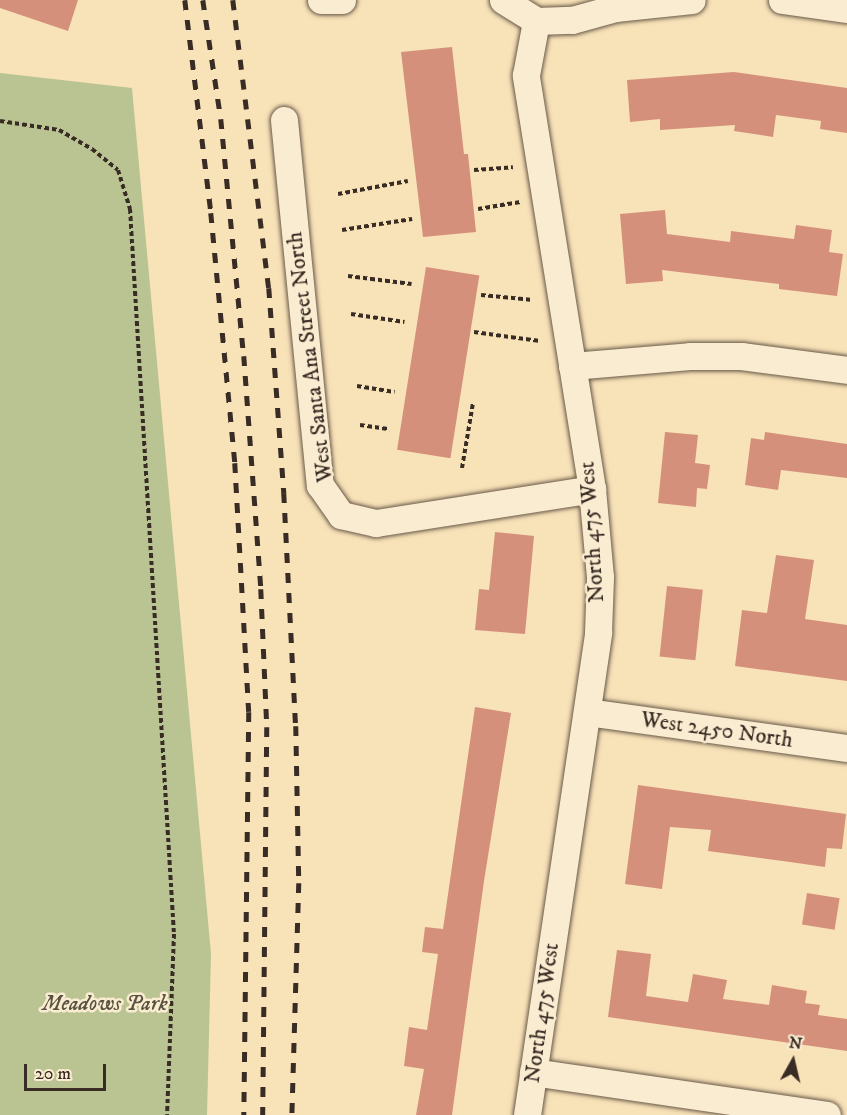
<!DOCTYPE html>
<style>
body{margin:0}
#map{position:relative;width:847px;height:1115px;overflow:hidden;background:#f8e2b8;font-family:"IM FELL DW Pica",serif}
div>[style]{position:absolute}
.green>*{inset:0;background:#b9c492}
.building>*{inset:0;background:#d5907c;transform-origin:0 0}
.path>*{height:4px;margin-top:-2px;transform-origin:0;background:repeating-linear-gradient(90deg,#392c24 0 4.5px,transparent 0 7.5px)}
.roads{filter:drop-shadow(0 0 2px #695a49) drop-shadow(0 0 2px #695a49)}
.minor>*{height:27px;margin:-13.5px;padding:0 13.5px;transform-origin:13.5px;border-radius:13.5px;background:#faecd1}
.rail>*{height:4.5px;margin-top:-2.25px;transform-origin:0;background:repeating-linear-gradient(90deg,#392c24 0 10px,transparent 0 20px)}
span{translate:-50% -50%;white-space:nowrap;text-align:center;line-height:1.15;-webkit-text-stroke:5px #faecd1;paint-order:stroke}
.street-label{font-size:22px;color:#392c24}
.park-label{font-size:22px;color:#595240;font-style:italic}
.north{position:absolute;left:763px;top:1031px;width:60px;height:60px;-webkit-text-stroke:4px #faecd1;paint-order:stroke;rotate:8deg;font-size:16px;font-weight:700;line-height:24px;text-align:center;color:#392c24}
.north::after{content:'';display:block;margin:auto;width:21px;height:27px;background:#392c24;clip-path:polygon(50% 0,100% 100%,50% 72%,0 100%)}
.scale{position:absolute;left:24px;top:1064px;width:82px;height:27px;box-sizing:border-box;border:3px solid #392c24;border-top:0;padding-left:8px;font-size:18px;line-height:21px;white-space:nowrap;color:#392c24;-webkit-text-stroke:4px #faecd1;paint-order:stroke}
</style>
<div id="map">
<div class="green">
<i style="clip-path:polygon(0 73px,132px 88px,211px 954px,207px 1115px,0 1115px)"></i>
</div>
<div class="building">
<i style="clip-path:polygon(0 0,78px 0,68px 31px,0 8px)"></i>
<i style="clip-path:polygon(452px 47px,464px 154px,468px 154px,476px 232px,423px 237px,401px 52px)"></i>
<i style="clip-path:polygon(734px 72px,847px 88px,847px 133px,820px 129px,821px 121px,776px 115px,773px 137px,734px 131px,735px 125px,660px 130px,660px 119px,630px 122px,627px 80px)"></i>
<i style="clip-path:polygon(665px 210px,667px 234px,730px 242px,731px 231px,794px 239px,796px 225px,832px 230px,829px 252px,843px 254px,837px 296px,779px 289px,779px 284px,662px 270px,663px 281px,626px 284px,620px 214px)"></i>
<i style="left:426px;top:267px;width:54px;height:185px;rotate:9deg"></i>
<i style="clip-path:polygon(665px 432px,698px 435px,695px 463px,710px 465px,707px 489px,697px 488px,696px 507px,658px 503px)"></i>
<i style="clip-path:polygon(765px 432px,847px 444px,847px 478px,781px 470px,778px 490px,745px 485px,751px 438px,764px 440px)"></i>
<i style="clip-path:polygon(495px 532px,534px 536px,525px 634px,475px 630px,479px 589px,489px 590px)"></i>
<i style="clip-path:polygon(776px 555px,814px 560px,805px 619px,847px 625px,847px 681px,735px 666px,742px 610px,767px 613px)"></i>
<i style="left:667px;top:586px;width:36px;height:71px;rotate:6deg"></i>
<i style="clip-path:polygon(475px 707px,511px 713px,484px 881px,452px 1115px,416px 1115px,424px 1069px,404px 1066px,409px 1027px,427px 1030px,438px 954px,422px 952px,425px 927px,443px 929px)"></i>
<i style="clip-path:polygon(638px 785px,846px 814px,842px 849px,827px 848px,825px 867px,790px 862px,708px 851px,711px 830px,670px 827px,662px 889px,625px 884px)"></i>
<i style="left:807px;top:893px;width:33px;height:32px;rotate:9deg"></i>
<i style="clip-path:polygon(617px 950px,651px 954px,646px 996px,688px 1002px,693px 974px,727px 980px,723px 999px,769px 1005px,772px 985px,807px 991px,805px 1003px,820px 1005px,818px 1015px,847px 1019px,847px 1051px,608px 1017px)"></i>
</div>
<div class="path">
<i style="left:0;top:121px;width:60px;rotate:8.7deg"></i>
<i style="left:59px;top:130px;width:38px;rotate:30deg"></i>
<i style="left:92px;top:149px;width:33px;rotate:39deg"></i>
<i style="left:118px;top:170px;width:41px;rotate:72.9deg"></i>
<i style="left:130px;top:209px;width:726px;rotate:86.53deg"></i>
<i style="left:174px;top:934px;width:181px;rotate:92.2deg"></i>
<i style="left:474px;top:170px;width:39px;rotate:-4deg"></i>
<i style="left:338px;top:194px;width:71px;rotate:-10.5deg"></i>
<i style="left:478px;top:209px;width:43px;rotate:-9.5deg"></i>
<i style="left:342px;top:230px;width:71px;rotate:-8.9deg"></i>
<i style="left:348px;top:276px;width:64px;rotate:7.2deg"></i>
<i style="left:481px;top:295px;width:52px;rotate:5.5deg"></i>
<i style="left:351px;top:314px;width:54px;rotate:8.6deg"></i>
<i style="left:474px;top:332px;width:67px;rotate:7.8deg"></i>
<i style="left:357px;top:386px;width:38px;rotate:9deg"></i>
<i style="left:360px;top:425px;width:30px;rotate:8deg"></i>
<i style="left:462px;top:468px;width:66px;rotate:-80.4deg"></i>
</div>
<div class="roads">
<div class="minor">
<i style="left:321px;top:0;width:21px"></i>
<i style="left:503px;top:0;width:39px;rotate:32deg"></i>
<i style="left:782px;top:0;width:66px;rotate:7.9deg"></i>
<i style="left:536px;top:21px;width:36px;rotate:-2deg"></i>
<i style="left:572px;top:20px;width:45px;rotate:-15.6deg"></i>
<i style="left:615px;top:8px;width:77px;rotate:-5.9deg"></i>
<i style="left:284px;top:120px;width:367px;rotate:84.4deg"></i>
<i style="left:320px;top:485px;width:37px;rotate:55deg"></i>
<i style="left:341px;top:515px;width:36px;rotate:13deg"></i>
<i style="left:376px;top:523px;width:219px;rotate:-8.9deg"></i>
<i style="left:572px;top:366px;width:118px;rotate:-4.8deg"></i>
<i style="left:690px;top:356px;width:51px"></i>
<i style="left:741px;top:356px;width:107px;rotate:7.5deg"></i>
<i style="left:587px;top:712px;width:262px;rotate:7.9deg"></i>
<i style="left:533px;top:1072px;width:297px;rotate:8.3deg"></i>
<i style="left:527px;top:1115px;width:488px;rotate:-81.6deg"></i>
<i style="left:598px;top:632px;width:55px;rotate:-87.9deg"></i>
<i style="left:600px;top:577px;width:88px;rotate:-95.2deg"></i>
<i style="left:592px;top:489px;width:419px;rotate:-99.1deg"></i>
<i style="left:526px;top:75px;width:55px;rotate:-79.5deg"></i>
</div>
</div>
<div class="rail">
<i style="left:185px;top:0;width:215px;rotate:83deg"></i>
<i style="left:211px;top:213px;width:251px;rotate:84.5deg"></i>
<i style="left:235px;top:463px;width:249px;rotate:86.8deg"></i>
<i style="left:249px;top:712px;width:403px;rotate:90.7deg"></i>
<i style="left:203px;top:0;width:120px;rotate:81.4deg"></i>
<i style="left:221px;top:119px;width:238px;rotate:84.5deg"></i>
<i style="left:244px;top:356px;width:234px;rotate:85.8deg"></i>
<i style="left:261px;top:589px;width:138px;rotate:87.5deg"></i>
<i style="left:267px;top:727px;width:388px;rotate:90.6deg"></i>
<i style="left:233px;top:0;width:290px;rotate:82.9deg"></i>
<i style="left:269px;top:288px;width:206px;rotate:85.8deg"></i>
<i style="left:284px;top:493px;width:233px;rotate:87.1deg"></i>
<i style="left:296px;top:726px;width:157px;rotate:88.9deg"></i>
<i style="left:299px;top:883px;width:232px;rotate:91.7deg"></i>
</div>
<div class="street-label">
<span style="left:310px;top:357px;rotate:-97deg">West Santa Ana Street North</span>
<span style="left:592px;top:532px;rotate:-94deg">North 475 West</span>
<span style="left:717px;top:730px;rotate:8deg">West 2450 North</span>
<span style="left:542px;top:1013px;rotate:-82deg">North 475 West</span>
</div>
<div class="park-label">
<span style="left:105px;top:1004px">Meadows Park</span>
</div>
<div class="north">N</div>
<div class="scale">20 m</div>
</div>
